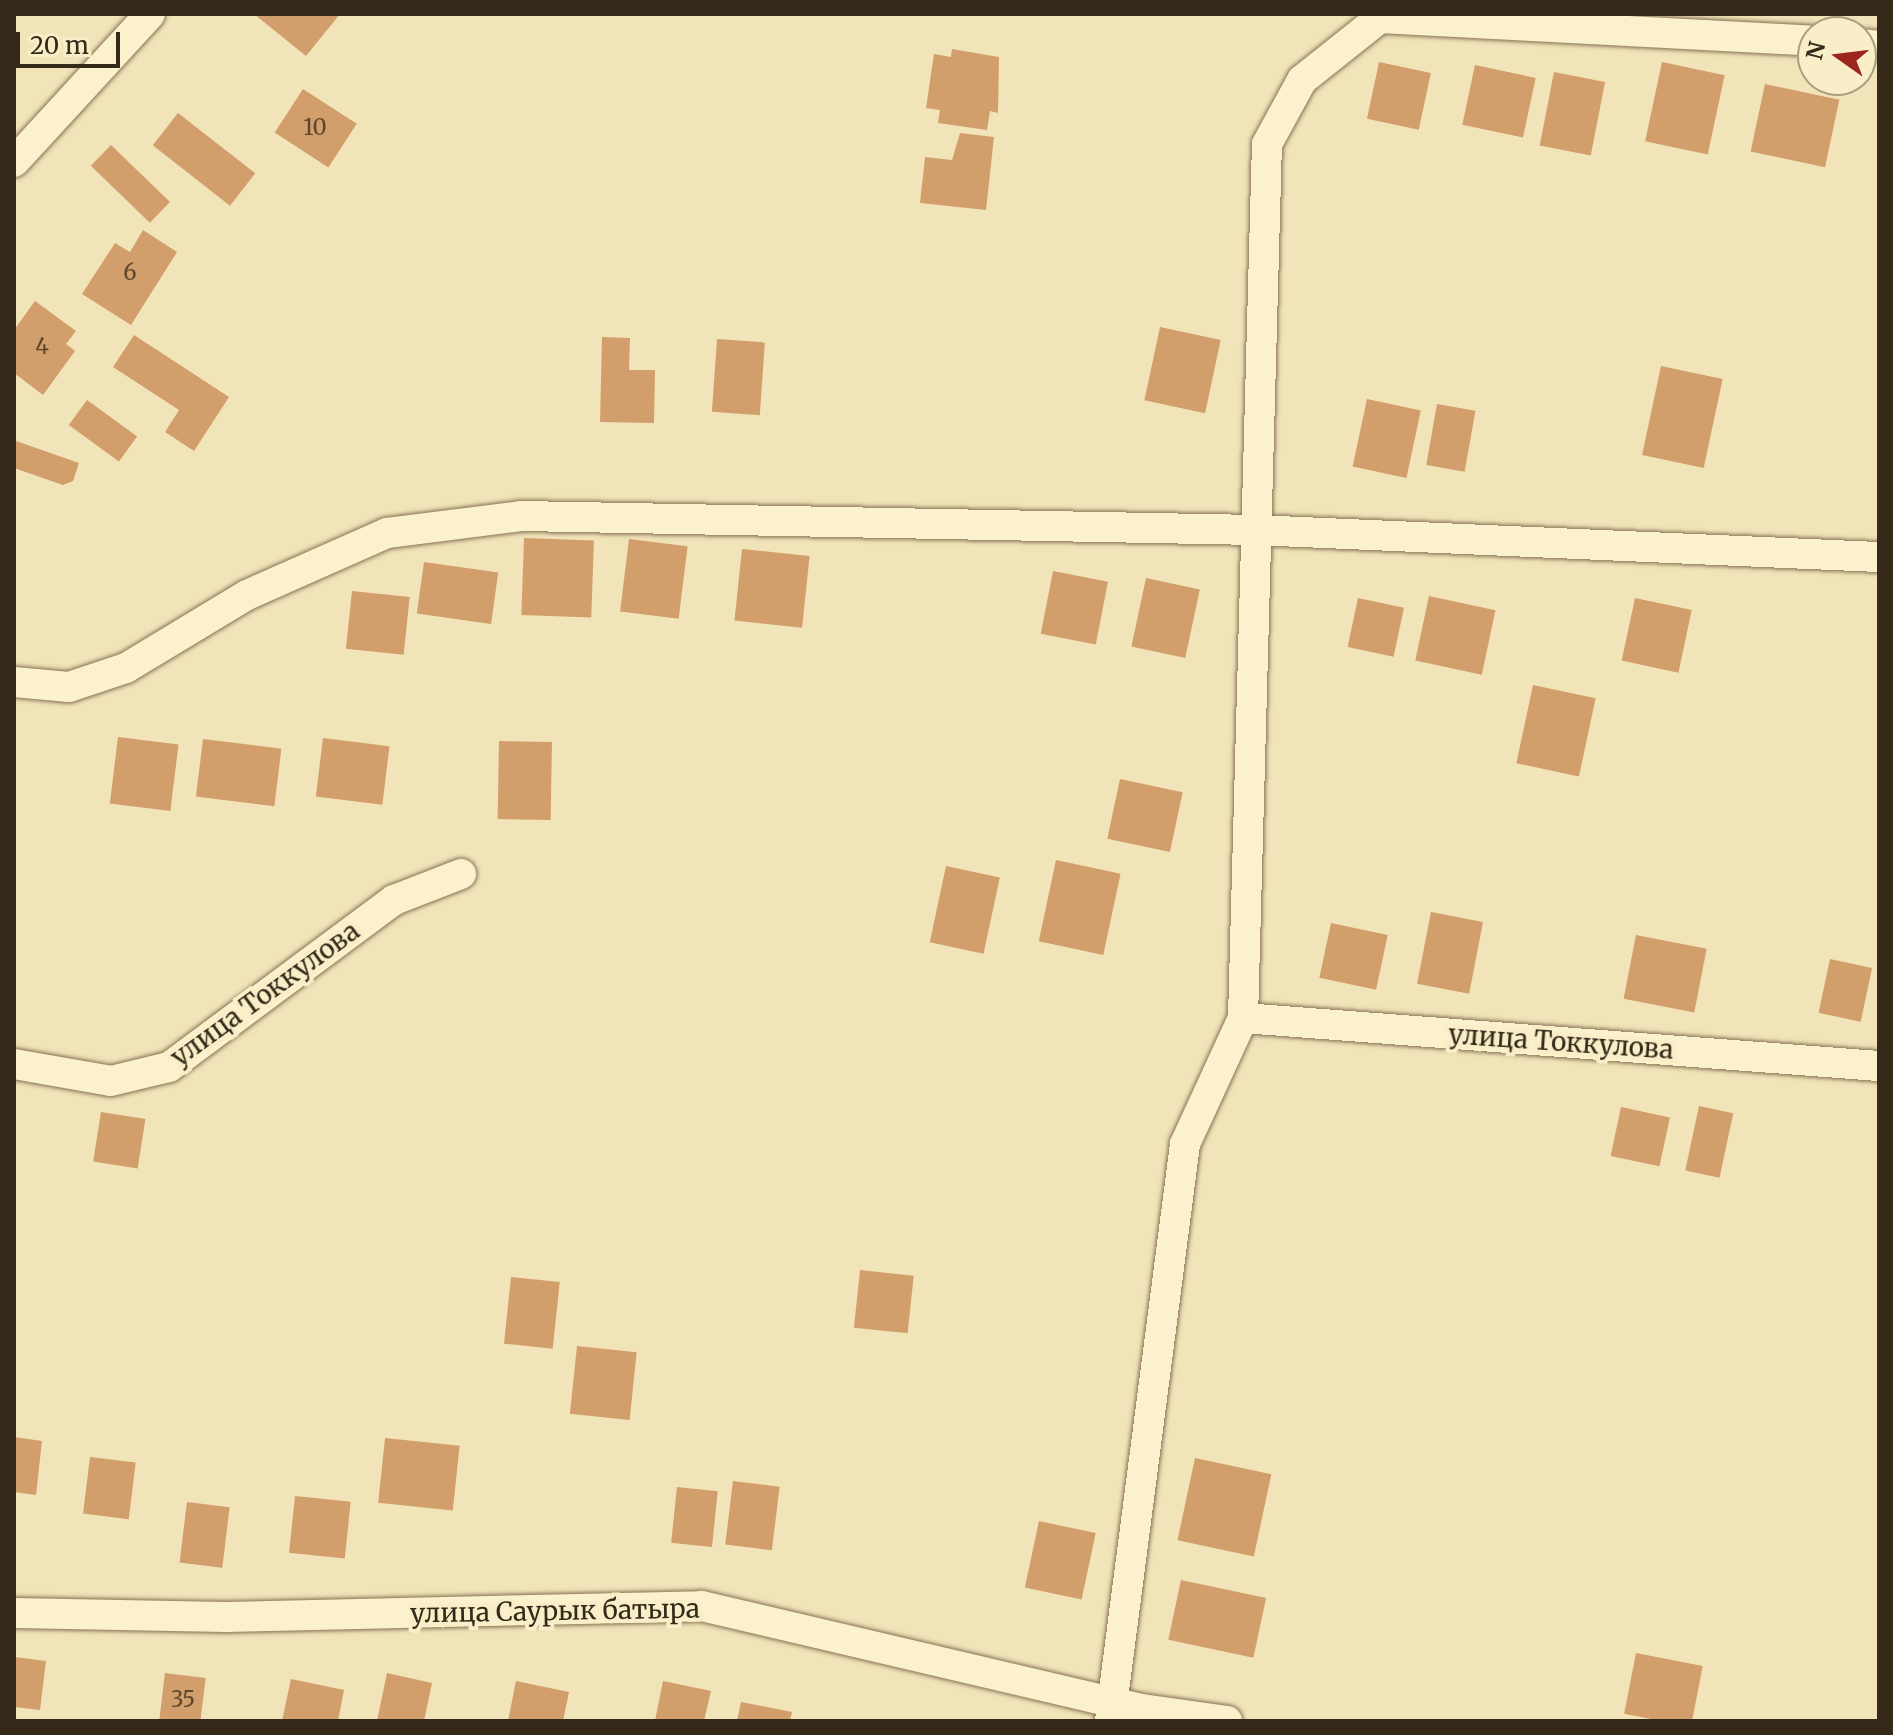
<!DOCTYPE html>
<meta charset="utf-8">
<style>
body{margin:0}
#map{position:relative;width:1893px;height:1735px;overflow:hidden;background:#f1e4b9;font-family:Merriweather,serif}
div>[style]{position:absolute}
.building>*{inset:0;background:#d29e6b;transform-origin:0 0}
.roads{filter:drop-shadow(0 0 2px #887353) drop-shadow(0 0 2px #887353)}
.street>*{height:30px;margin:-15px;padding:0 15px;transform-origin:15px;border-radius:15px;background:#fbf1cc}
span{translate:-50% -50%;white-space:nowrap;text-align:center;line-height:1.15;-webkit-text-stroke:8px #f8eec8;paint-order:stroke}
.number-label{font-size:22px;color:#5c462e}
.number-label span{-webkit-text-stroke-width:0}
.street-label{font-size:26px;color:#352919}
.frame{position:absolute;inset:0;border:16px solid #352919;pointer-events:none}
.north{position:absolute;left:1797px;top:16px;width:80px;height:80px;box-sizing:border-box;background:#f8eec8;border:2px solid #aa9f82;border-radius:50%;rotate:284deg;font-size:22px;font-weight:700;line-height:32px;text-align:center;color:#352919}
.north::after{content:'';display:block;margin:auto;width:28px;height:36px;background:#9b271f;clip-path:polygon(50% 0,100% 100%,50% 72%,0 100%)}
.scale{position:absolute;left:16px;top:32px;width:104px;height:36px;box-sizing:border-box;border:4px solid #352919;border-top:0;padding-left:10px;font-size:24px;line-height:28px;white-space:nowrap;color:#352919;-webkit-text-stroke:6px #f8eec8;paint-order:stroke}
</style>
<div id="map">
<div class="building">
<i style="clip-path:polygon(254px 14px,340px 14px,306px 56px)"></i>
<i style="clip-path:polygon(952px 49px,999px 57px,998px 113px,990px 111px,987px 130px,938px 123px,940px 110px,926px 108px,934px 54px,951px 57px)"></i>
<i style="left:1379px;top:62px;width:53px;height:58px;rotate:12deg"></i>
<i style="left:1662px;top:62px;width:64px;height:81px;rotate:12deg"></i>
<i style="left:1475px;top:65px;width:62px;height:61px;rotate:12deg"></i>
<i style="left:1554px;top:72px;width:52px;height:75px;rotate:11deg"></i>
<i style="left:1765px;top:84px;width:76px;height:69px;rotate:12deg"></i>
<i style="left:303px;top:89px;width:64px;height:52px;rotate:33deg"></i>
<i style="left:178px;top:113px;width:98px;height:41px;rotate:38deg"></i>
<i style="clip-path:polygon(960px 133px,994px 137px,986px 210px,920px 203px,925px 157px,952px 160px)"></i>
<i style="left:111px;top:145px;width:82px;height:29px;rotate:44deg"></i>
<i style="clip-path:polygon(143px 230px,177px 252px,131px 325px,82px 294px,115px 243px,130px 252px)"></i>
<i style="clip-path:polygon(35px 301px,76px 331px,66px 344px,75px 351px,43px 395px,14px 373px,14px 330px)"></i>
<i style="left:1160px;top:327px;width:62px;height:75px;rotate:12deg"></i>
<i style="clip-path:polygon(134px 335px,229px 397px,194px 451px,165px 432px,179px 410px,113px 367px)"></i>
<i style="clip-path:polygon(602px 337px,630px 338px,629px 370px,655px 370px,654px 423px,600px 422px)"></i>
<i style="left:717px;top:339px;width:48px;height:73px;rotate:4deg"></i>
<i style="left:1661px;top:366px;width:63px;height:91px;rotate:12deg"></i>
<i style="left:1367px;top:399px;width:55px;height:69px;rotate:12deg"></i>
<i style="left:87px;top:400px;width:62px;height:31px;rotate:36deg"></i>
<i style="left:1437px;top:404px;width:39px;height:62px;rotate:10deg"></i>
<i style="clip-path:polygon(16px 441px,79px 463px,73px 481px,63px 485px,14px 468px)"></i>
<i style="left:524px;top:538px;width:70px;height:77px;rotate:2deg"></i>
<i style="left:629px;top:539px;width:59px;height:73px;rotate:7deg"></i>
<i style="left:742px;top:549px;width:68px;height:72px;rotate:6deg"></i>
<i style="left:424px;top:562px;width:75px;height:52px;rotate:8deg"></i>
<i style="left:1053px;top:571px;width:56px;height:64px;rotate:11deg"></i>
<i style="left:1146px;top:578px;width:55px;height:70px;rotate:12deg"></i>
<i style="left:352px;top:591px;width:58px;height:58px;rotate:6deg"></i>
<i style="left:1429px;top:596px;width:68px;height:66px;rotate:12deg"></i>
<i style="left:1358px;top:598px;width:47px;height:50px;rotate:12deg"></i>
<i style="left:1635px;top:598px;width:58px;height:64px;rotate:12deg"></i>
<i style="left:1533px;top:685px;width:64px;height:80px;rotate:12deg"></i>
<i style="left:118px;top:737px;width:61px;height:67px;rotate:7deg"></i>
<i style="left:323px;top:738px;width:67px;height:59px;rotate:7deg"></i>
<i style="left:203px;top:739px;width:79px;height:58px;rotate:7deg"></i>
<i style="left:499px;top:741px;width:53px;height:78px;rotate:1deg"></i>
<i style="left:1120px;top:779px;width:64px;height:61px;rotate:12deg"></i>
<i style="left:1056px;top:860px;width:66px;height:83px;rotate:12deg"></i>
<i style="left:946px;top:866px;width:55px;height:78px;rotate:12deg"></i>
<i style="left:1431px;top:912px;width:53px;height:73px;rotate:11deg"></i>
<i style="left:1331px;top:923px;width:58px;height:56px;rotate:12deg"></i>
<i style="left:1636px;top:935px;width:72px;height:65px;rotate:11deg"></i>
<i style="left:1830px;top:959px;width:43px;height:55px;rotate:12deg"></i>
<i style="left:1699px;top:1106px;width:35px;height:66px;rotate:12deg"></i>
<i style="left:1621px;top:1107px;width:50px;height:50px;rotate:12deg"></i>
<i style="left:101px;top:1112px;width:45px;height:50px;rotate:9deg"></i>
<i style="left:860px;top:1270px;width:54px;height:58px;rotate:6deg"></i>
<i style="left:511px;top:1277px;width:49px;height:67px;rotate:6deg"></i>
<i style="left:577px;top:1346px;width:60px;height:68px;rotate:6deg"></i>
<i style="clip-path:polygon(14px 1437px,42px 1441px,36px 1495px,14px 1492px)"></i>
<i style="left:385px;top:1438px;width:75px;height:65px;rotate:6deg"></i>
<i style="left:90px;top:1457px;width:46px;height:57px;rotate:7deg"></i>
<i style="left:1195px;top:1458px;width:78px;height:84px;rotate:12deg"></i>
<i style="left:733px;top:1481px;width:47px;height:64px;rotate:7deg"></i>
<i style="left:677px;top:1487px;width:41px;height:56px;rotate:6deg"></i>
<i style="left:295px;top:1496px;width:56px;height:57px;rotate:6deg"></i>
<i style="left:187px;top:1502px;width:43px;height:61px;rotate:7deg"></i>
<i style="left:1039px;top:1521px;width:58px;height:68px;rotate:12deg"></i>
<i style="left:1181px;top:1580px;width:87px;height:61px;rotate:12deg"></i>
<i style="left:1636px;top:1653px;width:68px;height:62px;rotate:11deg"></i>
<i style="clip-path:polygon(14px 1657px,46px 1661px,40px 1710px,14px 1707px)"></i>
<i style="left:165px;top:1673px;width:41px;height:48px;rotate:7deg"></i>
<i style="clip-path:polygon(387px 1673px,432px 1683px,424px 1721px,377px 1721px)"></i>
<i style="clip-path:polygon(291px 1679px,344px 1690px,338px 1721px,282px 1721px)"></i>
<i style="clip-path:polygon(516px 1681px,569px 1692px,563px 1721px,508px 1721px)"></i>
<i style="clip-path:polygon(663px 1681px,711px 1691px,704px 1721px,655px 1721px)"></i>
<i style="clip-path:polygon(741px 1702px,792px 1712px,790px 1721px,737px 1721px)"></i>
</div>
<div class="roads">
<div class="street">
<i style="left:1861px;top:44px;width:18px;rotate:6deg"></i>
<i style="left:14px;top:162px;width:201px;rotate:-47.4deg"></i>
<i style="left:14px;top:682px;width:55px;rotate:5.2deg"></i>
<i style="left:69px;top:687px;width:60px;rotate:-18.4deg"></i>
<i style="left:126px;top:668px;width:141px;rotate:-31.1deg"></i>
<i style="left:247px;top:595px;width:153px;rotate:-23.9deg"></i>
<i style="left:387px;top:533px;width:135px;rotate:-7.2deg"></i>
<i style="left:521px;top:516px;width:734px;rotate:1.09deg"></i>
<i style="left:1255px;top:530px;width:625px;rotate:2.48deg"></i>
<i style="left:1243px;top:1018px;width:638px;rotate:4.32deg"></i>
<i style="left:14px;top:1064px;width:98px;rotate:9.9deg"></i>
<i style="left:111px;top:1081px;width:60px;rotate:-13.6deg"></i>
<i style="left:169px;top:1067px;width:280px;rotate:-36.6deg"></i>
<i style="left:394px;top:900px;width:72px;rotate:-21.2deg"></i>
<i style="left:14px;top:1613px;width:212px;rotate:1.1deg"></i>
<i style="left:226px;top:1617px;width:476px;rotate:-1.3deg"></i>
<i style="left:702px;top:1606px;width:451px;rotate:13.2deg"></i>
<i style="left:1141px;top:1709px;width:87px;rotate:7.9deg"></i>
<i style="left:1110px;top:1721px;width:582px;rotate:-82.59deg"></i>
<i style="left:1185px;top:1144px;width:139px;rotate:-65.3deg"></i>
<i style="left:1243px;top:1018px;width:874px;rotate:-88.43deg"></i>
<i style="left:1267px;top:144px;width:73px;rotate:-61.3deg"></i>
<i style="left:1302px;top:80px;width:100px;rotate:-38.5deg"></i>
<i style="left:1380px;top:18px;width:434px;rotate:3deg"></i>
</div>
</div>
<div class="number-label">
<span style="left:315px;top:128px">10</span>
<span style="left:130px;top:273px">6</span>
<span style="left:42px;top:347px">4</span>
<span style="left:183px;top:1700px">35</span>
</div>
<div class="street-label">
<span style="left:265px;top:994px;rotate:-36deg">улица Токкулова</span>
<span style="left:1561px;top:1042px;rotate:4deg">улица Токкулова</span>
<span style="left:555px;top:1611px;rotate:-1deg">улица Саурык батыра</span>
</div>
<div class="frame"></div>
<div class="north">N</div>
<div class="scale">20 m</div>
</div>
